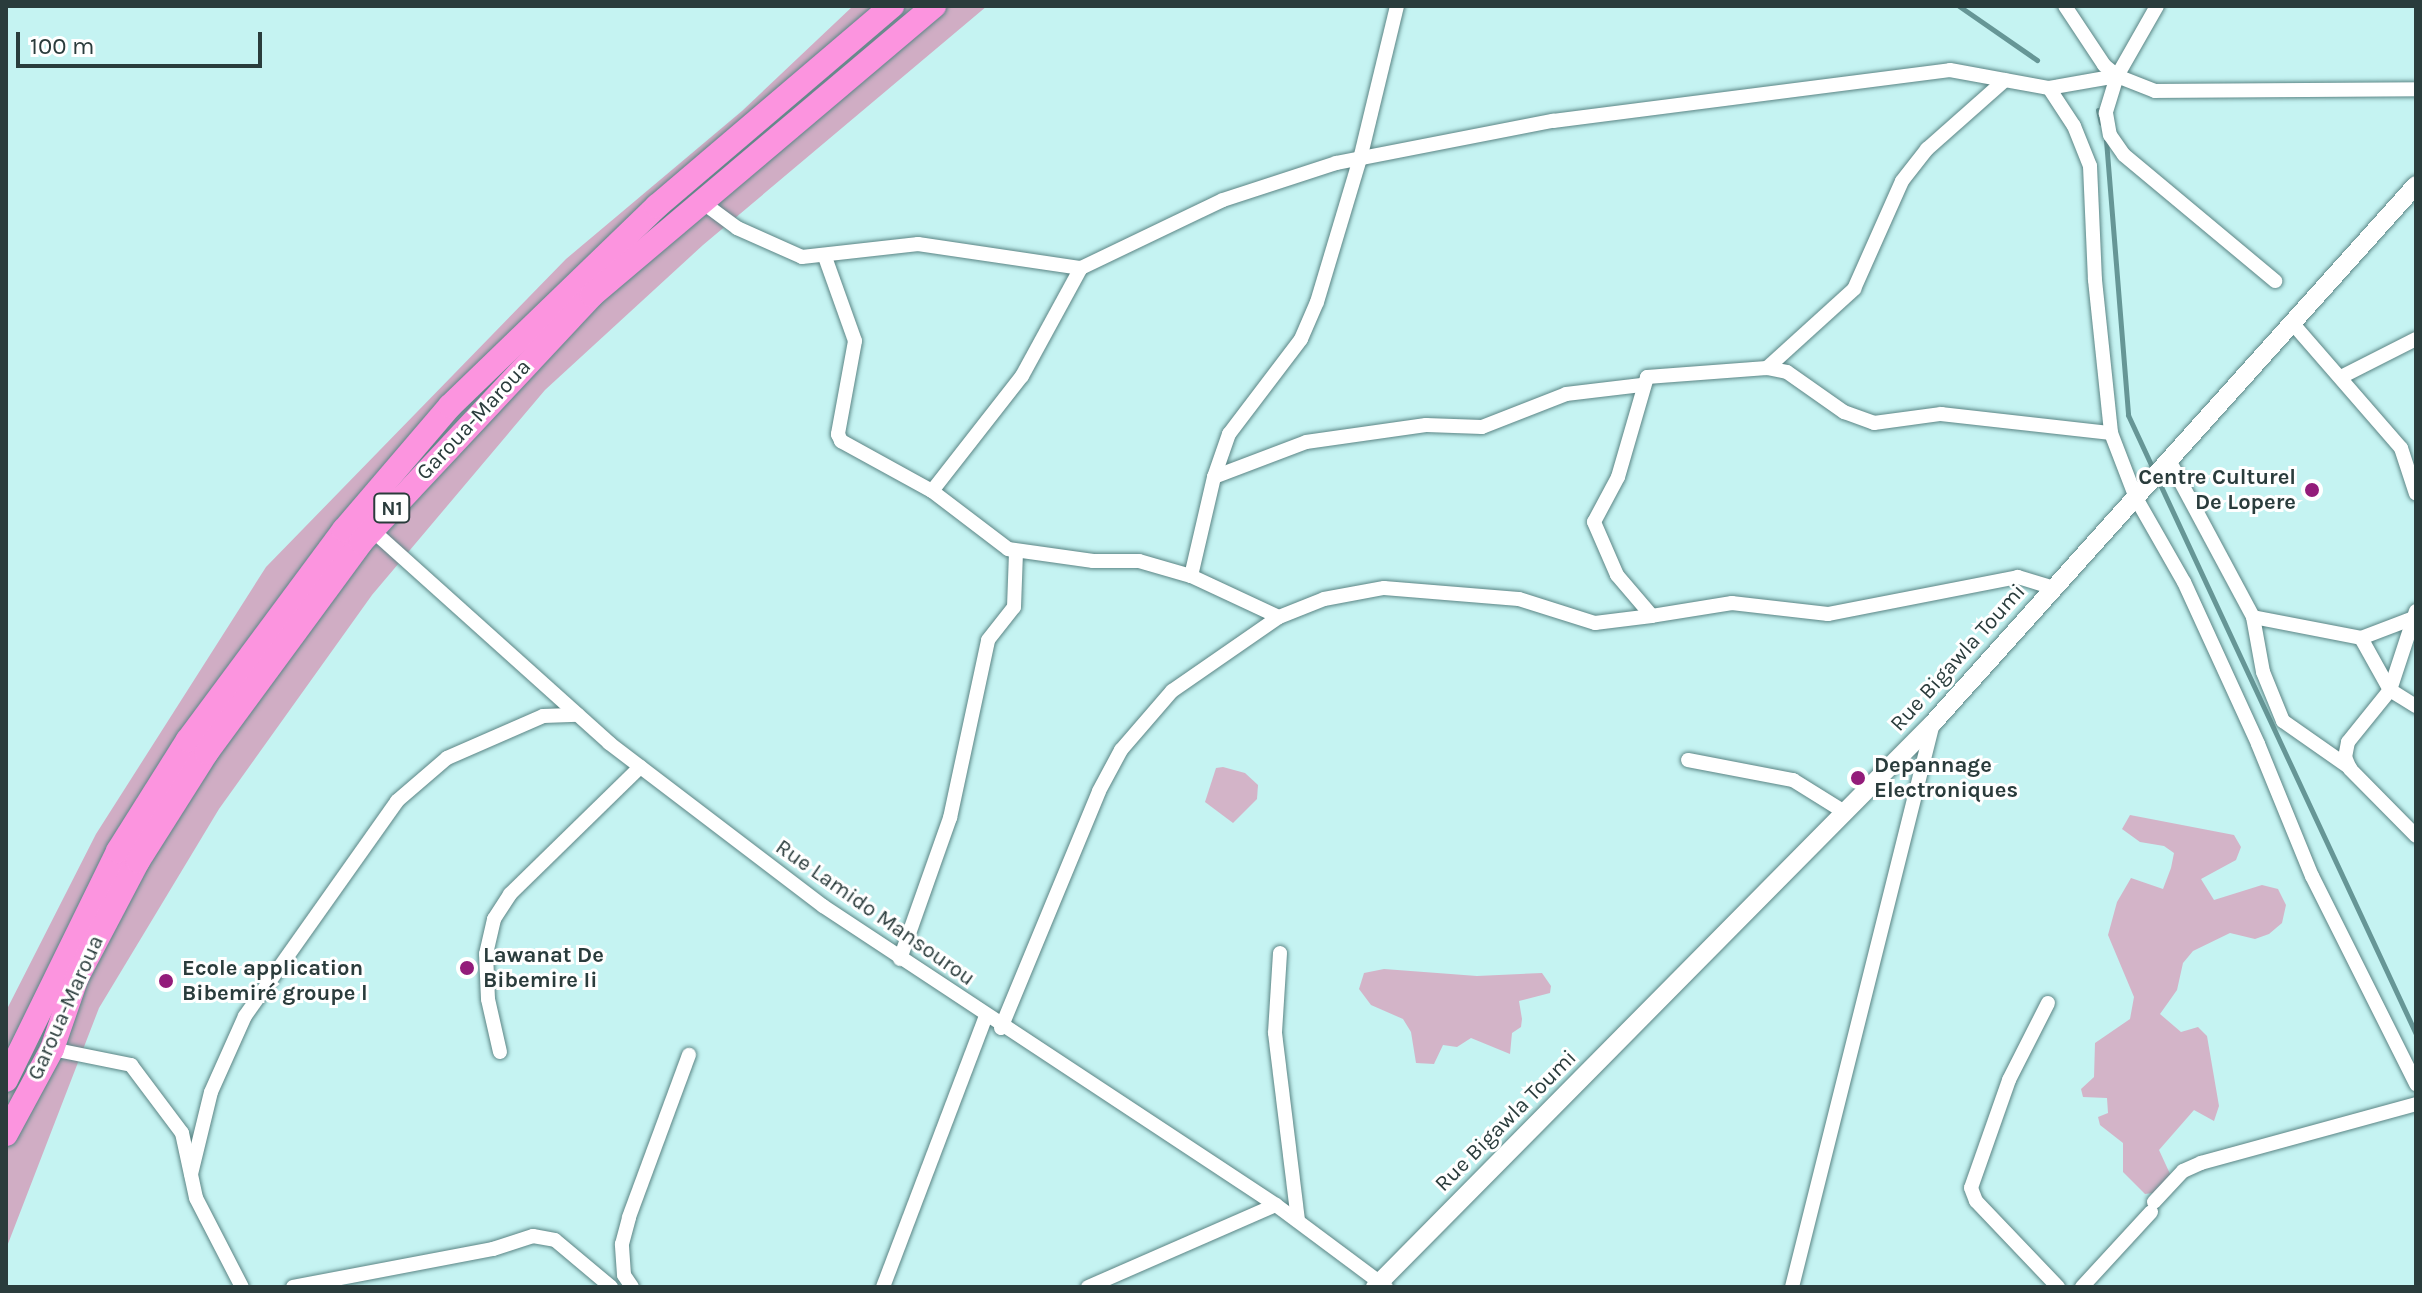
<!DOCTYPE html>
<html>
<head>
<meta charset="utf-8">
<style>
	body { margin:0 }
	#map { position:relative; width:2422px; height:1293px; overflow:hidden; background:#c5f3f2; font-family:Karla,sans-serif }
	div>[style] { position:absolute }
	.green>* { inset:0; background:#d3b4c8 }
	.forest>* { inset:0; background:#d0adc4 }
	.stream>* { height:5px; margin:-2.5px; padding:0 2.5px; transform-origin:2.5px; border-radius:2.5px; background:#669696 }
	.roads { filter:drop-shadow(0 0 2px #5b8585) drop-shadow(0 0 2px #5b8585) }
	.street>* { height:14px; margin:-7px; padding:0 7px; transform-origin:7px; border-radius:7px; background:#fff }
	.secondary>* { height:18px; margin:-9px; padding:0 9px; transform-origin:9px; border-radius:9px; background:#fff }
	.highway>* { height:24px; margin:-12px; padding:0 12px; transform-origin:12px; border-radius:12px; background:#fc94df }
	.dots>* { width:22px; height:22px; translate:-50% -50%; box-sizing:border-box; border:4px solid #fff; border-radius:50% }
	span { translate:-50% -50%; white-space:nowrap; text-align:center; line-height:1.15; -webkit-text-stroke:6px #fff; paint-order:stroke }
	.shield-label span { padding:2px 6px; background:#fff; border:2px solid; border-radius:6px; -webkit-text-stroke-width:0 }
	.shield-label { font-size:20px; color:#2a3c3c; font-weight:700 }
	.street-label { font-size:22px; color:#2a3c3c }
	.poi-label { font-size:22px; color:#2a3c3c; font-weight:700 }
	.right { translate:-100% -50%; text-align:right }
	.left { translate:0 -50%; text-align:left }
	.frame { position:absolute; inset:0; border:8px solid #2a3c3c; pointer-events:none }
	.scale { position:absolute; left:16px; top:32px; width:246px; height:36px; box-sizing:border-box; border:4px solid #2a3c3c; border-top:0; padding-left:10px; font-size:24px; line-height:28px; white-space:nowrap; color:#2a3c3c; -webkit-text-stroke:6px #fff; paint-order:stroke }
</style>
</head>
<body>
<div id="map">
	<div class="green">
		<div style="clip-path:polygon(1223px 767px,1245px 773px,1258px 785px,1257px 799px,1233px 823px,1205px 802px,1216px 768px)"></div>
		<div style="clip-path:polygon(2130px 815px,2234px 835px,2241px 847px,2236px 860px,2201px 879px,2214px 900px,2262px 885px,2278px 889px,2286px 905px,2282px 923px,2269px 934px,2255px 939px,2230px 933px,2193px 951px,2183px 963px,2177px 990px,2160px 1014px,2181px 1032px,2198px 1027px,2207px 1036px,2219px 1106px,2214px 1121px,2194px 1110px,2159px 1150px,2171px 1176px,2161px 1192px,2145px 1194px,2123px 1172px,2123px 1143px,2100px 1125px,2098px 1117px,2108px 1113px,2107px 1098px,2083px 1097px,2081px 1089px,2094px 1077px,2095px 1043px,2130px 1019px,2134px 997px,2108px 935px,2117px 902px,2131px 878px,2163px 889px,2171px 868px,2174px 853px,2164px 846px,2140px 842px,2122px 829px)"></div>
		<div style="clip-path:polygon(1384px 969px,1477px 976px,1542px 973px,1551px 986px,1550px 993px,1519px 1001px,1522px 1019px,1521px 1027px,1512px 1033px,1510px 1054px,1471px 1038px,1457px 1047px,1443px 1045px,1434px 1064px,1416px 1063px,1411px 1032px,1403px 1019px,1371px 1005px,1359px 989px,1364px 973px)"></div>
	</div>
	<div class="forest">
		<div style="clip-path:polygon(853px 6px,987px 6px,703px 245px,545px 390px,372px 595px,219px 809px,99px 1008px,6px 1249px,6px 1011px,96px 834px,266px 567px,566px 259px,742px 111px)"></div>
	</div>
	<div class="stream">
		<div style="left:1959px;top:6px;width:95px;rotate:34.7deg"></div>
		<div style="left:2098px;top:110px;width:13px;rotate:77deg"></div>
		<div style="left:2106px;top:140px;width:276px;rotate:85.4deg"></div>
		<div style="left:2128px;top:415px;width:62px;rotate:65.1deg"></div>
		<div style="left:2158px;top:480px;width:611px;rotate:65.03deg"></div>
	</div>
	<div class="roads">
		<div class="street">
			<div style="left:2065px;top:6px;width:71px;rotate:56.5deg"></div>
			<div style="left:2104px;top:65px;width:17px;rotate:40deg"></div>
			<div style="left:2117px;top:76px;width:41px;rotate:21.5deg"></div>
			<div style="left:2155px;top:91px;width:261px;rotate:-0.4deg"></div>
			<div style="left:2157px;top:6px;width:81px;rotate:119.7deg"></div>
			<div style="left:2117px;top:76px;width:39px;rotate:107deg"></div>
			<div style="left:2106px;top:113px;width:22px;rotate:80deg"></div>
			<div style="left:2110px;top:135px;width:24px;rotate:55deg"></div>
			<div style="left:2124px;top:155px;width:197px;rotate:39.8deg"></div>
			<div style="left:2049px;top:88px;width:45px;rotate:56.7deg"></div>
			<div style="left:2074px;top:126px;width:43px;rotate:68.2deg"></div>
			<div style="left:2090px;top:166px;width:114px;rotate:87.5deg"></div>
			<div style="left:2095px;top:280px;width:154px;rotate:84deg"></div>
			<div style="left:702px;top:202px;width:44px;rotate:36.6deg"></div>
			<div style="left:737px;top:228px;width:71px;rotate:24deg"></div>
			<div style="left:802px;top:257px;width:117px;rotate:-6.4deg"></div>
			<div style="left:918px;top:244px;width:165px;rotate:8.4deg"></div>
			<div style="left:1081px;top:268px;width:157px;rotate:-25.6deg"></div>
			<div style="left:1223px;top:200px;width:119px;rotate:-18.1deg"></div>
			<div style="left:1336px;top:163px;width:221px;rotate:-11deg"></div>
			<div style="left:1553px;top:121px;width:400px;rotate:-7.3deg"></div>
			<div style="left:1950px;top:70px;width:101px;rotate:10.3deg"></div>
			<div style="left:2049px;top:88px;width:69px;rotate:-10deg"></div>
			<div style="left:825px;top:257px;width:89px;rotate:70.3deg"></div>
			<div style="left:855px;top:341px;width:95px;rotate:100.4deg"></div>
			<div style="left:838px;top:434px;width:8px;rotate:67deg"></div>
			<div style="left:841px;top:441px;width:104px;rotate:28.8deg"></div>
			<div style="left:932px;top:491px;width:96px;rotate:37.3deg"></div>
			<div style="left:1008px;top:549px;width:86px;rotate:8deg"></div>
			<div style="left:1093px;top:561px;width:46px"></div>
			<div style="left:1139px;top:561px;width:54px;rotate:16.1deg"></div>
			<div style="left:1191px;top:576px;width:97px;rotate:25deg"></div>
			<div style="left:2294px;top:325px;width:163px;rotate:49deg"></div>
			<div style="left:2401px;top:448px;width:48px;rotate:71.9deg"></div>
			<div style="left:1767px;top:368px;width:118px;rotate:-42.2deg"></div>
			<div style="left:1854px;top:289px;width:118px;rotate:-66deg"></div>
			<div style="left:1902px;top:181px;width:41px;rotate:-52deg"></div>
			<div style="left:1927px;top:149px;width:104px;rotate:-41.5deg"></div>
			<div style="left:2341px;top:377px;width:84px;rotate:-26.9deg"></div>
			<div style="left:2170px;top:462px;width:176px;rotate:61.8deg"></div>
			<div style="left:2253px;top:617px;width:110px;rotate:11deg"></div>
			<div style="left:2361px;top:638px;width:59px;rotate:-20.9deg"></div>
			<div style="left:1214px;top:477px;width:98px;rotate:-20.8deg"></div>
			<div style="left:1306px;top:442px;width:121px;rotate:-8.1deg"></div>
			<div style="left:1426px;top:425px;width:56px;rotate:2deg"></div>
			<div style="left:1482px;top:427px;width:90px;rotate:-21.4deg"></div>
			<div style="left:1566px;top:394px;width:76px;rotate:-6.8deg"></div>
			<div style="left:932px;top:491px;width:146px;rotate:-52deg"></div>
			<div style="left:1022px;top:376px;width:123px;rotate:-61.4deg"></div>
			<div style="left:372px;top:530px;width:319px;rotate:41.9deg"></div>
			<div style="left:609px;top:743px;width:269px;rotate:37.3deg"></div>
			<div style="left:823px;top:906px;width:543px;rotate:33.43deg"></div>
			<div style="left:1276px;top:1205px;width:137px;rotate:36.7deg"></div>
			<div style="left:1191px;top:576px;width:102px;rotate:-76.9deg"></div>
			<div style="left:1214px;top:477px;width:46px;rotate:-70.8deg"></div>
			<div style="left:1229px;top:434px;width:119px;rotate:-52.8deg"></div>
			<div style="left:1301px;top:339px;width:40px;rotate:-66.6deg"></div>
			<div style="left:1317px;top:302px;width:149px;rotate:-73.3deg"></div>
			<div style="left:1360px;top:159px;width:157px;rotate:-76.4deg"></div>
			<div style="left:2054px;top:588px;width:38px;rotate:-163deg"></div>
			<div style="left:2018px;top:577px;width:194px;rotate:169deg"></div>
			<div style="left:1828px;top:614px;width:97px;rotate:-173.5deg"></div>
			<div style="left:1732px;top:603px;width:81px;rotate:170.8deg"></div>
			<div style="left:1652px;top:616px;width:54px;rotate:-130.5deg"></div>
			<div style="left:1617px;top:575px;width:58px;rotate:-113.5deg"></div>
			<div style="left:1594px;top:522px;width:51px;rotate:-61.9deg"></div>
			<div style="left:1618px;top:477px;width:104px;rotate:-73.8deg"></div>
			<div style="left:1647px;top:377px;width:120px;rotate:-4.3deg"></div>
			<div style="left:1767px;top:368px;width:20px;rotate:11deg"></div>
			<div style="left:1787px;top:372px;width:70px;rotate:35.1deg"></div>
			<div style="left:1844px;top:412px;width:32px;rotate:20deg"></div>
			<div style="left:1874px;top:423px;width:68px;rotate:-7.7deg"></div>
			<div style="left:1941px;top:414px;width:171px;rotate:6.4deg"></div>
			<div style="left:2111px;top:433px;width:70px;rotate:69deg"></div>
			<div style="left:2136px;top:498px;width:97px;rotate:60.3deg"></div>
			<div style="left:2184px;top:582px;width:178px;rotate:65.4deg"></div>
			<div style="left:2258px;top:744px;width:143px;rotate:67.8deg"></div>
			<div style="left:2312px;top:876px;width:233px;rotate:63.4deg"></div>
			<div style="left:2416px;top:611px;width:83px;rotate:108.2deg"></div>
			<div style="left:2390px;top:690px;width:67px;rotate:128.9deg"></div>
			<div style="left:2348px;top:742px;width:15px;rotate:101deg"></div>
			<div style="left:2345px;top:757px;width:13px;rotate:67deg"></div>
			<div style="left:2350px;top:769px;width:94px;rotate:45.4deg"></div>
			<div style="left:2253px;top:617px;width:56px;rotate:79.7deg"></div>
			<div style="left:2263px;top:672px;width:53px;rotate:67.8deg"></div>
			<div style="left:2283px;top:721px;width:82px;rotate:35deg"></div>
			<div style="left:2361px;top:638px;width:60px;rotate:60.9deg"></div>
			<div style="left:2390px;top:690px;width:31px;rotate:32deg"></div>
			<div style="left:1688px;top:760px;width:107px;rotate:10.8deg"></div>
			<div style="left:1793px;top:780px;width:62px;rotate:31.9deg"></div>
			<div style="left:1280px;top:953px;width:80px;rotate:93.6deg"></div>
			<div style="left:1275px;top:1033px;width:189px;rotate:83deg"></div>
			<div style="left:900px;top:959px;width:150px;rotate:-70.5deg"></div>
			<div style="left:950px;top:818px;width:182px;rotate:-77.9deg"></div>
			<div style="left:988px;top:640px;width:42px;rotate:-51.8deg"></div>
			<div style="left:1014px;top:607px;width:55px;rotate:-87.9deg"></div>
			<div style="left:2048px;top:1003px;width:86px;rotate:116.9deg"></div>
			<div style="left:2009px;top:1080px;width:114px;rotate:109.4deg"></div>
			<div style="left:1971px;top:1188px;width:14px;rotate:69deg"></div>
			<div style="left:1976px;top:1201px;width:119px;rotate:46.4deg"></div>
			<div style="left:1001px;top:1028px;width:256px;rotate:-67.5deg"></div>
			<div style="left:1099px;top:791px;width:47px;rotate:-61.8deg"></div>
			<div style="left:1121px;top:750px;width:78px;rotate:-49.2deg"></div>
			<div style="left:1172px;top:691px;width:130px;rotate:-34.7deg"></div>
			<div style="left:1279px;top:617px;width:48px;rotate:-21.8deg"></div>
			<div style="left:1324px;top:599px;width:61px;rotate:-10.4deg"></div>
			<div style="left:1384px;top:588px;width:135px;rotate:4.7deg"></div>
			<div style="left:1519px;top:599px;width:80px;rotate:17.5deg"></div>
			<div style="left:1595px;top:623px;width:57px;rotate:-7deg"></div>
			<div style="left:52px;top:1049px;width:81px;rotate:11.4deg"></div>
			<div style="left:131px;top:1065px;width:85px;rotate:53.1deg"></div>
			<div style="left:182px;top:1133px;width:66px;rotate:77.8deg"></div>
			<div style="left:196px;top:1198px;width:100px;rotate:62.7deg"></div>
			<div style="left:500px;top:1052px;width:54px;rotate:-102.8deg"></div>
			<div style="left:488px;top:999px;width:45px;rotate:-92.5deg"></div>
			<div style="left:486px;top:954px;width:36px;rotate:-77deg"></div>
			<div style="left:494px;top:919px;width:30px;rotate:-57deg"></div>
			<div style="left:510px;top:894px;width:182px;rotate:-44.3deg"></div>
			<div style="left:191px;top:1174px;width:84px;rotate:-76.3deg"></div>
			<div style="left:211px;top:1092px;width:83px;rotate:-65.9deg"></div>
			<div style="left:245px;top:1016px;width:263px;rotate:-54.7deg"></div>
			<div style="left:397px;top:801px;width:66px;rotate:-40.7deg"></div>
			<div style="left:447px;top:758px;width:105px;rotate:-23.6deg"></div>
			<div style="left:543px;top:716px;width:35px;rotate:-2deg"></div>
			<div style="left:2154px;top:1202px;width:42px;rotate:-46.9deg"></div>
			<div style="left:2183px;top:1171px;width:20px;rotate:-24deg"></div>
			<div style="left:2201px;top:1163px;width:223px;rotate:-15.3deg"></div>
			<div style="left:293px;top:1287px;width:204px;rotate:-10.8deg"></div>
			<div style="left:493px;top:1249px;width:42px;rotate:-18deg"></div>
			<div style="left:533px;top:1236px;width:22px;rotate:10deg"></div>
			<div style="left:555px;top:1240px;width:73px;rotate:40deg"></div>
			<div style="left:632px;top:1287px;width:14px;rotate:-124deg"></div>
			<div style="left:624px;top:1275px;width:31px;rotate:-94deg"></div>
			<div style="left:622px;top:1244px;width:28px;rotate:-75deg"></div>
			<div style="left:629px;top:1217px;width:173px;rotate:-69.7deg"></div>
			<div style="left:883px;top:1287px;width:288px;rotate:-69.2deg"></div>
			<div style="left:1088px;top:1287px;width:205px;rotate:-23.6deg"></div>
			<div style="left:1792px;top:1287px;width:581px;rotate:-75.96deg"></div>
			<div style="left:2082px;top:1287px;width:102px;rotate:-47.4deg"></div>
		</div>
		<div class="secondary">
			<div style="left:1375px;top:1287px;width:793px;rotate:-45.31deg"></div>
			<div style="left:1933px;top:723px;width:723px;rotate:-48.08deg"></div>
		</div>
		<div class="highway">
			<div style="left:6px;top:1080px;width:255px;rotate:-63.9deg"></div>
			<div style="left:118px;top:851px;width:131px;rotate:-57.8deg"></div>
			<div style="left:188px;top:740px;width:262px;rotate:-53.4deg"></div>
			<div style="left:344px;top:530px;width:163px;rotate:-49.5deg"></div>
			<div style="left:450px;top:406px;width:288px;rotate:-44deg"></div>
			<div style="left:657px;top:206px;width:309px;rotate:-40.4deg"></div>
			<div style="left:6px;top:1134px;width:97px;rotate:-61.6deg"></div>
			<div style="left:52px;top:1049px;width:76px;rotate:-70.9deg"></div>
			<div style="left:77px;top:977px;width:131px;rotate:-62.3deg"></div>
			<div style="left:138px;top:861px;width:129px;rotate:-57.7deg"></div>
			<div style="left:207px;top:752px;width:260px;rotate:-53.7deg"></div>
			<div style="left:361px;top:542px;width:338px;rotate:-46.9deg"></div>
			<div style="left:592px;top:295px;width:448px;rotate:-40.2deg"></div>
		</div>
	</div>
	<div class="dots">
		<div style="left:2312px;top:490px;background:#931c7a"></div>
		<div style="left:1858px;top:778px;background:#931c7a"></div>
		<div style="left:467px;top:968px;background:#931c7a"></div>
		<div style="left:166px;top:981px;background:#931c7a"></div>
	</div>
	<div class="shield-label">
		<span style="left:392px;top:508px">N1</span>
	</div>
	<div class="street-label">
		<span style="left:474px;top:420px;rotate:-47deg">Garoua-Maroua</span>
		<span style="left:1958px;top:658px;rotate:-48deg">Rue Bigawla Toumi</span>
		<span style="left:875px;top:913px;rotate:35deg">Rue Lamido Mansourou</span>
		<span style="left:66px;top:1008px;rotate:-66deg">Garoua-Maroua</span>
		<span style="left:1506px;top:1121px;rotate:-45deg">Rue Bigawla Toumi</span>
	</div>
	<div class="poi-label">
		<span class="right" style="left:2296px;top:490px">Centre Culturel<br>De Lopere</span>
		<span class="left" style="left:1874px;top:778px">Depannage<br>Electroniques</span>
		<span class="left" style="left:483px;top:968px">Lawanat De<br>Bibemire Ii</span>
		<span class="left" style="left:182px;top:981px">Ecole application<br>Bibemiré groupe l</span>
	</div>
	<div class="frame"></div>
	<div class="scale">100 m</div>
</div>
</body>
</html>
